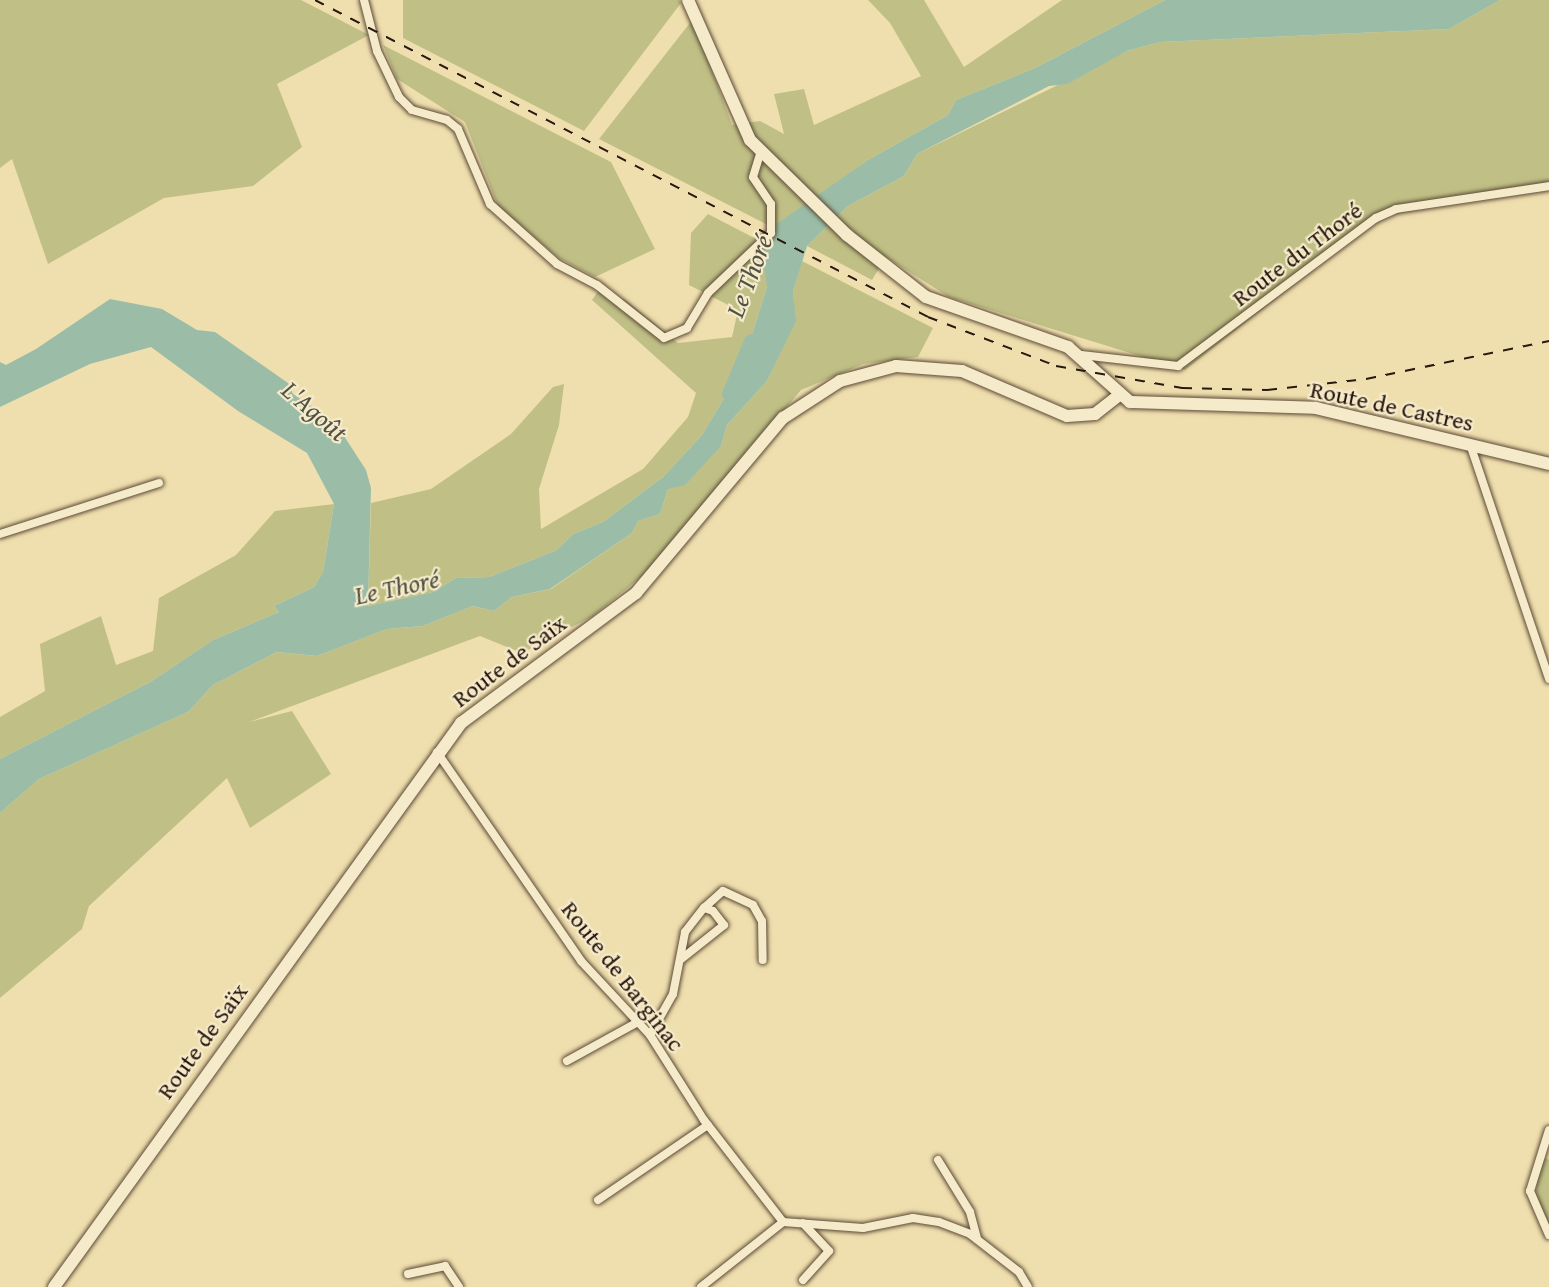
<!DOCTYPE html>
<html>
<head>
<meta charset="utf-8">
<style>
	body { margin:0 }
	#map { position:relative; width:1549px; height:1287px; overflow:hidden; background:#f0dfae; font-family:"Gentium Book Plus",serif }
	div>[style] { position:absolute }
	.green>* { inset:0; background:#c0c086 }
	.water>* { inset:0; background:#9bbda7 }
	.river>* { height:15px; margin:-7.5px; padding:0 7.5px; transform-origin:7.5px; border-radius:7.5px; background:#9bbda7 }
	.roads { filter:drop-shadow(0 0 2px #5b4a37) drop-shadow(0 0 2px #5b4a37) }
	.street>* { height:8px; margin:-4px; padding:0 4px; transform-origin:4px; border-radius:4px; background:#f5eaca }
	.secondary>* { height:12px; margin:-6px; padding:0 6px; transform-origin:6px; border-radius:6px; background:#f5eaca }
	.rail>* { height:2px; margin-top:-1px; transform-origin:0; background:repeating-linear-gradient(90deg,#29180f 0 10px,transparent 0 20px) }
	span { translate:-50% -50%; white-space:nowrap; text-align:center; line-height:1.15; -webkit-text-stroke:4.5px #f5eaca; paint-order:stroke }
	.street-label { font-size:24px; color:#29180f }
	.water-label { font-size:26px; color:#515244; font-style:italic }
</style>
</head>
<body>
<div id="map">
	<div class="green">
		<div style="clip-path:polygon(0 0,301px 0,369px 35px,277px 84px,302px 147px,253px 186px,164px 198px,48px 264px,12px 159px,0 168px)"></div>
		<div style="clip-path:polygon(403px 0,679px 0,681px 3px,584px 131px,403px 38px)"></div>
		<div style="clip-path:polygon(868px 0,924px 0,964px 67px,1062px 0,1165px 0,1035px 68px,956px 100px,948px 115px,868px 160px,774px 228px,599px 139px,693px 19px,732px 125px,760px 121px,784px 134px,774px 94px,804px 89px,814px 125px,921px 76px,890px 23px)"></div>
		<div style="clip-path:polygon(1500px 0,1549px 0,1549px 186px,1381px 217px,1185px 370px,949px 297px,886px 257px,872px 280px,807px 246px,848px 206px,904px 176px,917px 154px,1127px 51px,1160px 42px,1449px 29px)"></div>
		<div style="clip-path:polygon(383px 45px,611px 162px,655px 249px,595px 277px,559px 258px,498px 206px,465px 122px,397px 79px)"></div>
		<div style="clip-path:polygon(708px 214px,766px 244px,767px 287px,741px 370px,702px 435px,663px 477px,603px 522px,573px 534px,557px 550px,489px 577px,456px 578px,433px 592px,368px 606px,371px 503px,431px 489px,511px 434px,553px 387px,564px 384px,559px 425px,539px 489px,541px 529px,643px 469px,688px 417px,696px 393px,592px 300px,599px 290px,626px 300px,678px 343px,732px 337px,738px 310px,689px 285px,691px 233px)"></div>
		<div style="clip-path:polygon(802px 261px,933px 328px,918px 357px,863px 364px,801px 390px,648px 571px,593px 616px,522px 653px,480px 636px,249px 722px,292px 711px,331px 774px,250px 828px,227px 778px,89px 906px,82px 929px,0 998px,0 813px,39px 779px,188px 712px,213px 685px,277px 652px,317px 656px,387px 629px,423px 626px,473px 606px,494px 611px,512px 597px,551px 589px,632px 533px,638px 521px,660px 514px,668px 489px,721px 446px,727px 425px,767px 381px,795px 321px,793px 292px)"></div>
		<div style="clip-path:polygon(334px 504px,323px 572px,314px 587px,274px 606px,279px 612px,213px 640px,152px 681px,0 759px,0 717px,45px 691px,40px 644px,101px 616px,116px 665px,153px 651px,159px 598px,236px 555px,275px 511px)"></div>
		<div style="clip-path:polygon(1546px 1158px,1549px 1160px,1549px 1225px,1536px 1196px,1537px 1171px)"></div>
	</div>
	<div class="water">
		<div style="clip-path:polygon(1165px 0,1500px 0,1449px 29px,1160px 42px,1127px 51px,1067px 84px,1049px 86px,917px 154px,904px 176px,848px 206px,807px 246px,793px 292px,796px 321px,767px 381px,727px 425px,721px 446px,685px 485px,668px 489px,660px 514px,638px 521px,632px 533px,550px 589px,512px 597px,494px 611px,473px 606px,423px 626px,387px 629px,317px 656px,277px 652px,213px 685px,188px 712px,39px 779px,0 813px,0 759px,152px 681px,213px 640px,279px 612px,274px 606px,314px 587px,323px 572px,334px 504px,307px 453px,238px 411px,151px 347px,90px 364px,0 407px,0 362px,6px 365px,36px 349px,110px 299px,162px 309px,197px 330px,215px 332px,288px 383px,293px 394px,326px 416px,344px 436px,366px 470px,371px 488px,368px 606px,433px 592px,456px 578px,489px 577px,557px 550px,573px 534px,603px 522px,663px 477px,702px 435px,741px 370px,767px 287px,762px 251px,778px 223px,868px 160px,948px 115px,956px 100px,1035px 68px)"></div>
	</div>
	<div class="river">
		<div style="left:729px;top:394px;width:57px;rotate:-67.5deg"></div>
	</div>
	<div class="roads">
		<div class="street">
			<div style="left:364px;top:0;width:53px;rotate:75.7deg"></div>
			<div style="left:377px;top:51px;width:51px;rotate:64.4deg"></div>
			<div style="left:399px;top:97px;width:18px;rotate:45deg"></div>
			<div style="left:412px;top:110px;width:36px;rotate:16deg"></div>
			<div style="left:447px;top:120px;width:14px;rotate:39deg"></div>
			<div style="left:458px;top:129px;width:82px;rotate:66.9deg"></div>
			<div style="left:490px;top:204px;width:90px;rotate:41.8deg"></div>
			<div style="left:557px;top:264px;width:45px;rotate:27.7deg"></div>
			<div style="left:597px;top:285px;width:85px;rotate:38.3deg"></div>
			<div style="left:664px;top:338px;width:25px;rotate:-23deg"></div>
			<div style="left:687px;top:328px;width:41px;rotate:-59deg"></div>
			<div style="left:708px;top:293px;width:87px;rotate:-43.6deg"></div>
			<div style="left:771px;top:233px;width:29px;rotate:-90deg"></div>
			<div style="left:771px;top:204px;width:32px;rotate:-124deg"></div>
			<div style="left:753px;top:177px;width:27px;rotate:-73deg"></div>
			<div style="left:1081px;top:355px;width:98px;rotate:6.5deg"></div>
			<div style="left:1178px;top:366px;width:247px;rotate:-36.8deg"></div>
			<div style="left:1376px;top:218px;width:22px;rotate:-24deg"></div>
			<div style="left:1396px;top:209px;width:155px;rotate:-8.5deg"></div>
			<div style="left:1470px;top:444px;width:248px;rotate:71.4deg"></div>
			<div style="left:0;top:534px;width:167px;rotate:-17.8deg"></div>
			<div style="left:437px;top:752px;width:254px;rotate:55.4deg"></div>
			<div style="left:581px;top:961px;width:101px;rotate:47deg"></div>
			<div style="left:650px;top:1035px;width:101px;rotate:57.6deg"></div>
			<div style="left:704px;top:1120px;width:129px;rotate:52.2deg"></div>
			<div style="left:704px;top:908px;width:25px;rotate:-42deg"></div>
			<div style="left:723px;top:891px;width:33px;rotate:25deg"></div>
			<div style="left:753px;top:905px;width:18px;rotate:61deg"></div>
			<div style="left:762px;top:921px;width:39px;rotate:89deg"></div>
			<div style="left:650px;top:1035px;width:47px;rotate:-60.7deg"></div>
			<div style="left:673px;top:994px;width:63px;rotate:-79deg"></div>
			<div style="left:685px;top:932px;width:31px;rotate:-52deg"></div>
			<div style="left:704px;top:908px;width:9px;rotate:18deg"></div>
			<div style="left:713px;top:911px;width:18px;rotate:52deg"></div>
			<div style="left:724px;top:925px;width:56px;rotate:141.5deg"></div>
			<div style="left:567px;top:1061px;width:81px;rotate:-28.8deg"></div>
			<div style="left:1549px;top:1130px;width:64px;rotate:107.3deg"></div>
			<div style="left:1530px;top:1191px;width:48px;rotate:66.6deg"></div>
			<div style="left:938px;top:1160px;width:61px;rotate:58.4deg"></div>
			<div style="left:970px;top:1212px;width:28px;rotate:75deg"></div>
			<div style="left:598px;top:1200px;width:133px;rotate:-34.3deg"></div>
			<div style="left:783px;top:1222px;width:80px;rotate:4.3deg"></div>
			<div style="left:863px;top:1228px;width:51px;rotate:-11.3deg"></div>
			<div style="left:913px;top:1218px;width:26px;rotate:9deg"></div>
			<div style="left:939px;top:1222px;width:33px;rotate:21deg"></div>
			<div style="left:970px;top:1234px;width:62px;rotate:37.8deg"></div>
			<div style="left:1019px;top:1272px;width:17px;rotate:59deg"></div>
			<div style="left:408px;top:1274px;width:38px;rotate:-12deg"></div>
			<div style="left:445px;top:1266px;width:25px;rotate:56deg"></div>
			<div style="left:803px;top:1280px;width:39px;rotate:-48deg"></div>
			<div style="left:829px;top:1251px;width:38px;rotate:-133deg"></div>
			<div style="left:701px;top:1287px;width:105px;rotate:-38.4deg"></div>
		</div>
		<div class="secondary">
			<div style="left:688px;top:0;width:153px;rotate:66.1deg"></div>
			<div style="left:750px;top:140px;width:136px;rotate:44.4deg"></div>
			<div style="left:847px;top:235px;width:100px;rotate:38.1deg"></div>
			<div style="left:926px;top:297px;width:151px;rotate:19.4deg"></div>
			<div style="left:1068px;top:347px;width:83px;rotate:41.6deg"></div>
			<div style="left:1130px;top:402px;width:186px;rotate:1.8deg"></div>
			<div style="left:1316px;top:408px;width:240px;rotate:13.5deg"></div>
			<div style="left:54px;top:1287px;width:696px;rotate:-54.18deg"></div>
			<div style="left:461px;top:723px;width:218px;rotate:-36.6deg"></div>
			<div style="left:636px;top:593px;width:229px;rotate:-50deg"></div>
			<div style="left:783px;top:418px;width:68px;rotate:-33deg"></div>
			<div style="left:840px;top:381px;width:58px;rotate:-15deg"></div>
			<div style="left:896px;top:366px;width:66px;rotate:4.3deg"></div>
			<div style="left:962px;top:371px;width:114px;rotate:23.2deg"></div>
			<div style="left:1067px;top:416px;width:28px;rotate:-4deg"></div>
			<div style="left:1095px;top:414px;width:29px;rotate:-38deg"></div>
		</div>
	</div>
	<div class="rail">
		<div style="left:315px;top:0;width:690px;rotate:27.34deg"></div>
		<div style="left:928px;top:317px;width:137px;rotate:20.9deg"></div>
		<div style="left:1056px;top:366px;width:128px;rotate:9.9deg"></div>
		<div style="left:1182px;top:388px;width:85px;rotate:1.3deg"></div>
		<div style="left:1267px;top:390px;width:100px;rotate:-6.3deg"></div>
		<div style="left:1366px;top:379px;width:187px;rotate:-11.7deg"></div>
	</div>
	<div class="street-label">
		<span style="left:1297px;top:254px;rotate:-37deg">Route du Thoré</span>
		<span style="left:1392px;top:406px;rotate:12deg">Route de Castres</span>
		<span style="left:509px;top:661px;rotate:-37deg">Route de Saïx</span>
		<span style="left:623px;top:976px;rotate:52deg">Route de Barginac</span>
		<span style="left:202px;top:1041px;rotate:-54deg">Route de Saïx</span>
	</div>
	<div class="water-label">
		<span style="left:749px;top:276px;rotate:-69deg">Le Thoré</span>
		<span style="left:315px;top:411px;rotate:41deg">L'Agoût</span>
		<span style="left:397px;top:587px;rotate:-12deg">Le Thoré</span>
	</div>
</div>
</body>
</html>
